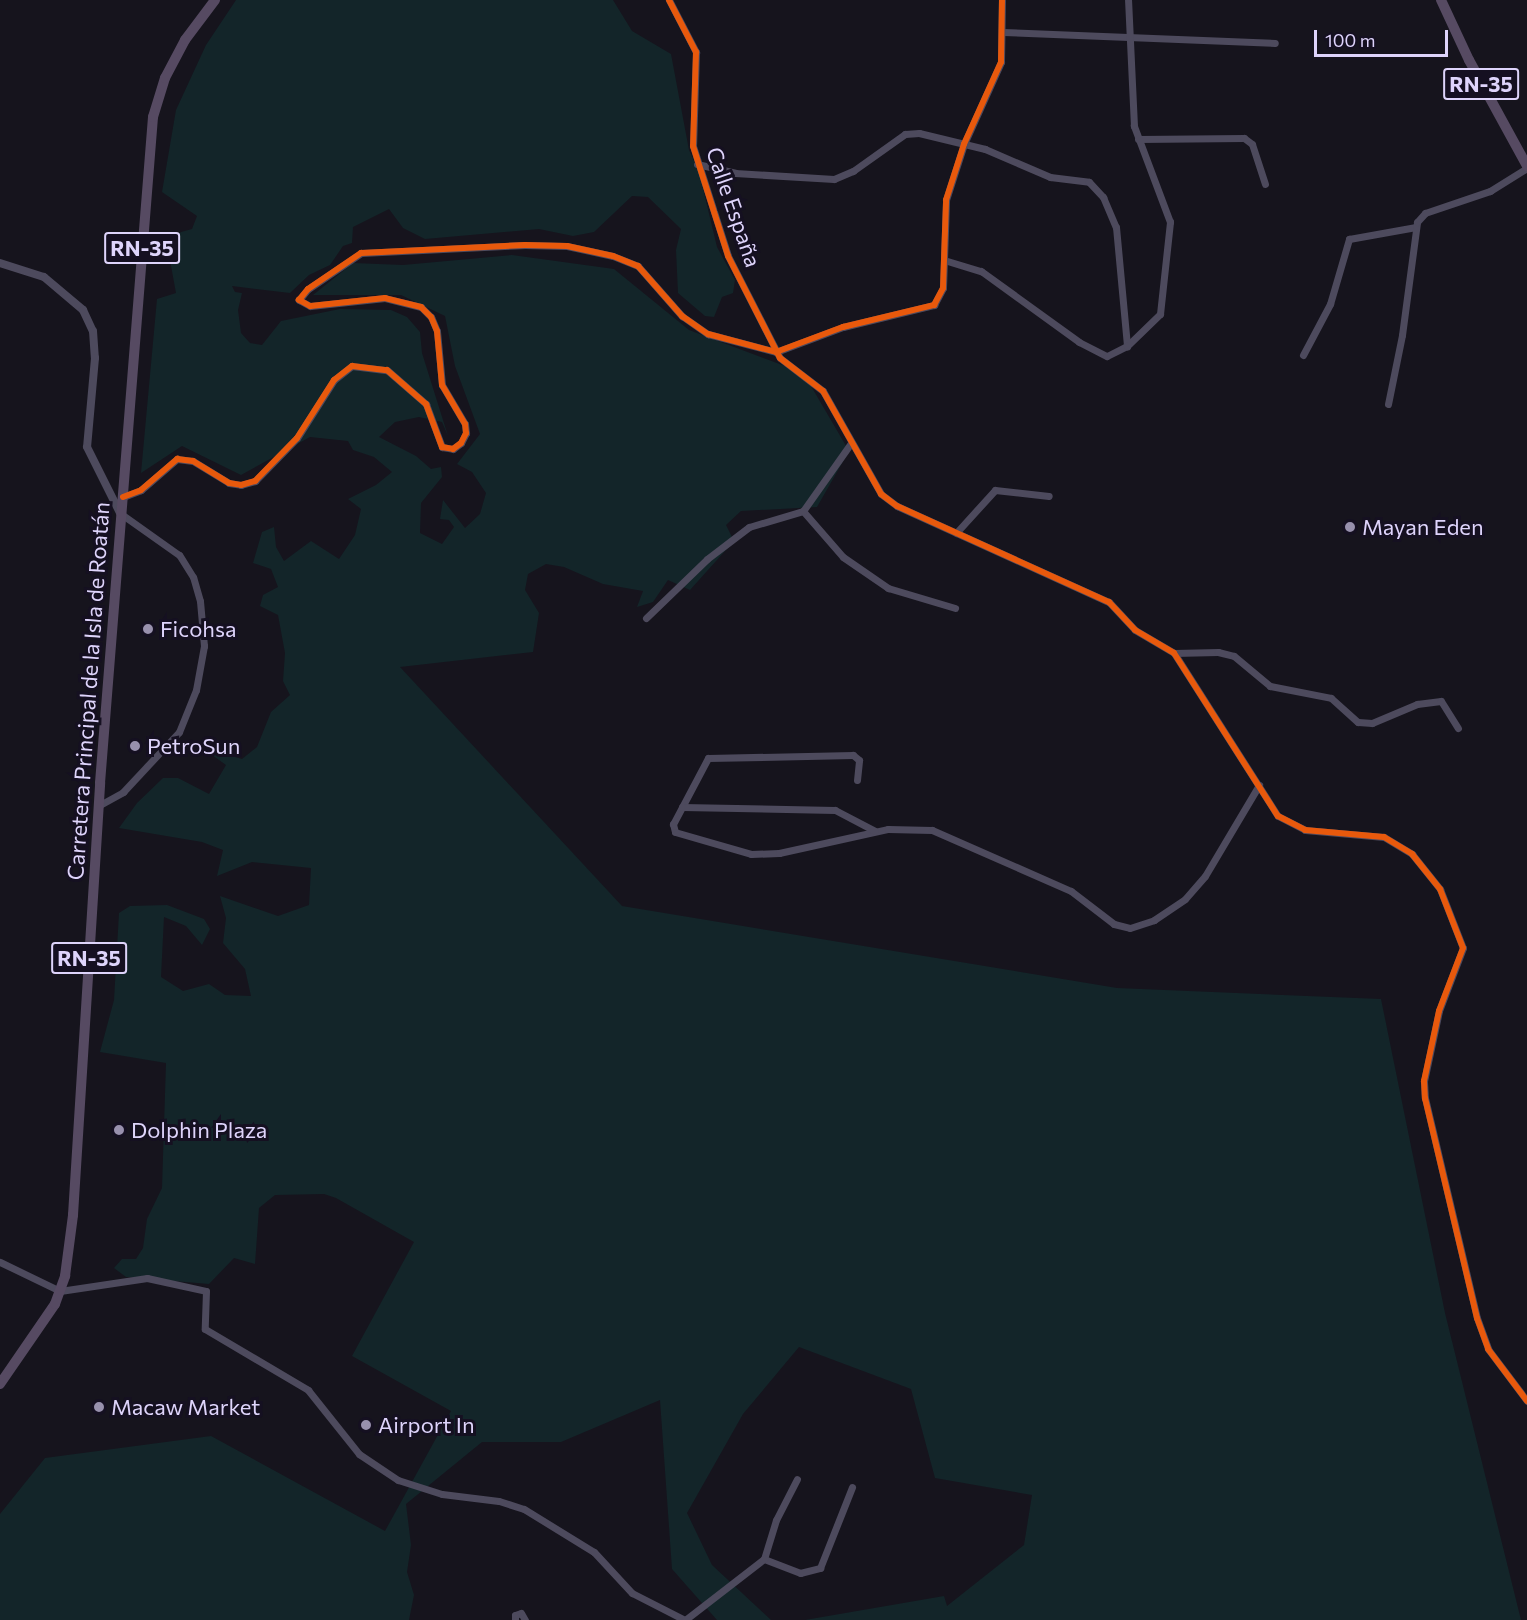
<!DOCTYPE html>
<html>
<head>
<meta charset="utf-8">
<style>
	body { margin:0 }
	#map { position:relative; width:1527px; height:1620px; overflow:hidden; background:#16141d; font-family:Commissioner,sans-serif }
	div>[style] { position:absolute }
	.green>* { inset:0; background:#132529 }
	.minor>* { height:7px; margin:-3.5px; padding:0 3.5px; transform-origin:3.5px; border-radius:3.5px; background:#4d4a5d }
	.tertiary>* { height:8px; margin:-4px; padding:0 4px; transform-origin:4px; border-radius:4px; background:#4d4a5d }
	.primary>* { height:10px; margin:-5px; padding:0 5px; transform-origin:5px; border-radius:5px; background:#564a62 }
	.cycleway>* { height:6px; margin:-3px; padding:0 3px; transform-origin:3px; border-radius:3px; background:#e8590c }
	.dots>* { width:16px; height:16px; translate:-50% -50%; box-sizing:border-box; border:3px solid #151021; border-radius:50% }
	span { translate:-50% -50%; white-space:nowrap; text-align:center; line-height:1.15; -webkit-text-stroke:6px #151021; paint-order:stroke }
	.shield-label span { padding:2px 4px; background:#151021; border:2px solid; border-radius:4px; -webkit-text-stroke-width:0 }
	.shield-label { font-size:21px; color:#ded4fb; font-weight:700 }
	.street-label { font-size:22px; color:#ded4fb }
	.poi-label { font-size:22px; color:#ded4fb }
	.left { translate:0 -50%; text-align:left }
	.scale { position:absolute; left:1314px; top:30px; width:134px; height:27px; box-sizing:border-box; border:3px solid #ded4fb; border-top:0; padding-left:8px; font-size:18px; line-height:21px; white-space:nowrap; color:#ded4fb; -webkit-text-stroke:4px #151021; paint-order:stroke }
</style>
</head>
<body>
<div id="map">
	<div class="green">
		<div style="clip-path:polygon(236px 0,613px 0,632px 31px,671px 54px,689px 150px,699px 172px,717px 247px,735px 280px,733px 293px,722px 297px,714px 317px,705px 316px,678px 293px,676px 250px,681px 229px,648px 197px,632px 196px,594px 232px,573px 236px,539px 229px,425px 239px,403px 228px,389px 209px,353px 227px,352px 243px,343px 246px,330px 265px,309px 275px,290px 293px,232px 286px,235px 292px,242px 293px,238px 310px,241px 333px,250px 343px,262px 345px,281px 321px,340px 309px,391px 310px,407px 317px,420px 332px,422px 353px,448px 436px,442px 422px,419px 417px,395px 422px,379px 437px,416px 456px,431px 469px,441px 467px,442px 477px,421px 503px,420px 533px,442px 544px,454px 527px,449px 520px,440px 519px,443px 500px,465px 528px,480px 514px,486px 493px,472px 472px,457px 464px,480px 434px,455px 366px,445px 316px,401px 295px,313px 295px,353px 263px,403px 265px,512px 255px,614px 269px,689px 330px,785px 366px,811px 386px,849px 451px,817px 507px,741px 511px,726px 525px,734px 541px,690px 590px,668px 580px,653px 602px,637px 607px,643px 591px,603px 584px,564px 567px,546px 564px,528px 574px,525px 590px,539px 613px,533px 652px,400px 667px,622px 906px,1117px 988px,1381px 999px,1445px 1313px,1521px 1620px,805px 1620px,944px 1596px,947px 1606px,1024px 1545px,1032px 1495px,935px 1478px,911px 1389px,799px 1347px,743px 1414px,687px 1513px,712px 1565px,771px 1620px,717px 1620px,672px 1569px,660px 1400px,561px 1442px,482px 1442px,406px 1504px,411px 1545px,407px 1572px,414px 1595px,409px 1620px,0 1620px,0 1514px,45px 1458px,211px 1436px,385px 1531px,451px 1411px,352px 1356px,414px 1242px,336px 1198px,324px 1194px,275px 1195px,259px 1208px,255px 1264px,234px 1258px,209px 1284px,126px 1277px,114px 1268px,122px 1259px,136px 1259px,143px 1248px,147px 1219px,162px 1188px,166px 1063px,100px 1052px,114px 1000px,119px 913px,130px 906px,167px 905px,204px 919px,210px 929px,202px 945px,186px 926px,164px 917px,161px 977px,183px 991px,209px 984px,225px 995px,251px 996px,245px 969px,223px 943px,226px 918px,220px 896px,278px 916px,309px 905px,311px 868px,252px 862px,217px 876px,223px 850px,202px 842px,119px 828px,137px 803px,163px 778px,178px 778px,209px 794px,226px 765px,205px 750px,208px 741px,220px 740px,225px 754px,242px 759px,257px 747px,271px 712px,290px 695px,283px 681px,285px 653px,278px 615px,260px 606px,263px 595px,278px 587px,271px 569px,253px 563px,262px 532px,274px 527px,276px 547px,284px 561px,311px 541px,339px 559px,355px 535px,361px 509px,348px 499px,376px 485px,392px 472px,374px 457px,353px 450px,348px 441px,310px 437px,241px 475px,182px 446px,141px 473px,157px 299px,176px 293px,167px 244px,181px 232px,192px 229px,197px 216px,162px 192px,176px 110px,206px 45px)"></div>
	</div>
	<div class="minor">
		<div style="left:669px;top:0;width:59px;rotate:62.6deg"></div>
		<div style="left:696px;top:52px;width:94px;rotate:91.8deg"></div>
		<div style="left:693px;top:146px;width:115px;rotate:72.3deg"></div>
		<div style="left:728px;top:256px;width:114px;rotate:63deg"></div>
		<div style="left:780px;top:358px;width:54px;rotate:37.5deg"></div>
		<div style="left:823px;top:391px;width:118px;rotate:60.6deg"></div>
		<div style="left:881px;top:494px;width:20px;rotate:37deg"></div>
		<div style="left:897px;top:506px;width:233px;rotate:24.4deg"></div>
		<div style="left:1109px;top:602px;width:38px;rotate:47deg"></div>
		<div style="left:1135px;top:630px;width:45px;rotate:30.5deg"></div>
		<div style="left:1174px;top:653px;width:193px;rotate:57.5deg"></div>
		<div style="left:1278px;top:816px;width:30px;rotate:27deg"></div>
		<div style="left:1305px;top:830px;width:79px;rotate:5.1deg"></div>
		<div style="left:1384px;top:837px;width:33px;rotate:31deg"></div>
		<div style="left:1412px;top:854px;width:45px;rotate:51.3deg"></div>
		<div style="left:1440px;top:889px;width:63px;rotate:68.7deg"></div>
		<div style="left:1463px;top:948px;width:67px;rotate:110.9deg"></div>
		<div style="left:1439px;top:1011px;width:72px;rotate:102.1deg"></div>
		<div style="left:1424px;top:1081px;width:17px;rotate:87deg"></div>
		<div style="left:1425px;top:1098px;width:226px;rotate:76.7deg"></div>
		<div style="left:1477px;top:1318px;width:33px;rotate:70deg"></div>
		<div style="left:1488px;top:1349px;width:65px;rotate:53.1deg"></div>
		<div style="left:1003px;top:32px;width:272px;rotate:2.3deg"></div>
		<div style="left:1138px;top:139px;width:106px;rotate:-0.5deg"></div>
		<div style="left:1244px;top:138px;width:10px;rotate:37deg"></div>
		<div style="left:1252px;top:144px;width:42px;rotate:72deg"></div>
		<div style="left:697px;top:164px;width:39px;rotate:13deg"></div>
		<div style="left:735px;top:173px;width:99px;rotate:3.5deg"></div>
		<div style="left:834px;top:179px;width:21px;rotate:-23deg"></div>
		<div style="left:853px;top:171px;width:64px;rotate:-35.4deg"></div>
		<div style="left:905px;top:134px;width:14px;rotate:-4deg"></div>
		<div style="left:919px;top:133px;width:68px;rotate:13.6deg"></div>
		<div style="left:985px;top:149px;width:71px;rotate:23.3deg"></div>
		<div style="left:1050px;top:177px;width:39px;rotate:7deg"></div>
		<div style="left:1089px;top:182px;width:21px;rotate:47deg"></div>
		<div style="left:1103px;top:197px;width:33px;rotate:67deg"></div>
		<div style="left:1116px;top:227px;width:120px;rotate:84.7deg"></div>
		<div style="left:944px;top:260px;width:39px;rotate:17deg"></div>
		<div style="left:981px;top:271px;width:121px;rotate:35.9deg"></div>
		<div style="left:1079px;top:342px;width:31px;rotate:27deg"></div>
		<div style="left:1107px;top:356px;width:22px;rotate:-27deg"></div>
		<div style="left:1127px;top:346px;width:46px;rotate:-44.1deg"></div>
		<div style="left:1160px;top:314px;width:93px;rotate:-83.8deg"></div>
		<div style="left:1170px;top:222px;width:103px;rotate:-110.6deg"></div>
		<div style="left:1134px;top:126px;width:126px;rotate:-92.7deg"></div>
		<div style="left:1303px;top:355px;width:58px;rotate:-62.1deg"></div>
		<div style="left:1330px;top:304px;width:68px;rotate:-73.7deg"></div>
		<div style="left:1349px;top:239px;width:68px;rotate:-10.2deg"></div>
		<div style="left:1388px;top:404px;width:70px;rotate:-78.5deg"></div>
		<div style="left:1402px;top:335px;width:114px;rotate:-82.4deg"></div>
		<div style="left:1417px;top:222px;width:12px;rotate:-48deg"></div>
		<div style="left:1425px;top:213px;width:69px;rotate:-18.7deg"></div>
		<div style="left:1490px;top:191px;width:44px;rotate:-31.9deg"></div>
		<div style="left:123px;top:497px;width:19px;rotate:-21deg"></div>
		<div style="left:141px;top:490px;width:48px;rotate:-40.7deg"></div>
		<div style="left:177px;top:459px;width:16px;rotate:7deg"></div>
		<div style="left:193px;top:461px;width:42px;rotate:31.4deg"></div>
		<div style="left:229px;top:483px;width:12px;rotate:9deg"></div>
		<div style="left:241px;top:485px;width:15px;rotate:-16deg"></div>
		<div style="left:255px;top:481px;width:60px;rotate:-45.7deg"></div>
		<div style="left:297px;top:438px;width:69px;rotate:-57.5deg"></div>
		<div style="left:334px;top:380px;width:23px;rotate:-38deg"></div>
		<div style="left:352px;top:366px;width:35px;rotate:7deg"></div>
		<div style="left:387px;top:370px;width:52px;rotate:41.1deg"></div>
		<div style="left:426px;top:404px;width:46px;rotate:69.6deg"></div>
		<div style="left:442px;top:447px;width:11px;rotate:10deg"></div>
		<div style="left:453px;top:449px;width:10px;rotate:-37deg"></div>
		<div style="left:461px;top:443px;width:11px;rotate:-63deg"></div>
		<div style="left:466px;top:433px;width:9px;rotate:-96deg"></div>
		<div style="left:465px;top:424px;width:45px;rotate:-120.5deg"></div>
		<div style="left:442px;top:385px;width:54px;rotate:-95.3deg"></div>
		<div style="left:437px;top:331px;width:15px;rotate:-113deg"></div>
		<div style="left:431px;top:317px;width:14px;rotate:-135deg"></div>
		<div style="left:421px;top:307px;width:37px;rotate:-166deg"></div>
		<div style="left:385px;top:298px;width:75px;rotate:173.9deg"></div>
		<div style="left:310px;top:306px;width:13px;rotate:-151deg"></div>
		<div style="left:299px;top:300px;width:14px;rotate:-51deg"></div>
		<div style="left:308px;top:289px;width:64px;rotate:-34.2deg"></div>
		<div style="left:361px;top:253px;width:164px;rotate:-2.8deg"></div>
		<div style="left:525px;top:245px;width:42px;rotate:1.4deg"></div>
		<div style="left:567px;top:246px;width:47px;rotate:12.3deg"></div>
		<div style="left:613px;top:256px;width:27px;rotate:22deg"></div>
		<div style="left:638px;top:266px;width:67px;rotate:48.7deg"></div>
		<div style="left:682px;top:316px;width:32px;rotate:35deg"></div>
		<div style="left:708px;top:334px;width:70px;rotate:14.8deg"></div>
		<div style="left:776px;top:352px;width:72px;rotate:-20.5deg"></div>
		<div style="left:843px;top:327px;width:94px;rotate:-13.6deg"></div>
		<div style="left:934px;top:305px;width:19px;rotate:-62deg"></div>
		<div style="left:943px;top:288px;width:88px;rotate:-88deg"></div>
		<div style="left:946px;top:200px;width:59px;rotate:-72.2deg"></div>
		<div style="left:964px;top:144px;width:90px;rotate:-65.7deg"></div>
		<div style="left:1001px;top:62px;width:62px;rotate:-89.1deg"></div>
		<div style="left:803px;top:511px;width:61px;rotate:49deg"></div>
		<div style="left:843px;top:557px;width:55px;rotate:34.6deg"></div>
		<div style="left:888px;top:588px;width:70px;rotate:16.6deg"></div>
		<div style="left:956px;top:533px;width:58px;rotate:-47.8deg"></div>
		<div style="left:995px;top:490px;width:54px;rotate:6.3deg"></div>
		<div style="left:646px;top:618px;width:85px;rotate:-44deg"></div>
		<div style="left:707px;top:559px;width:53px;rotate:-37.3deg"></div>
		<div style="left:749px;top:527px;width:56px;rotate:-16.5deg"></div>
		<div style="left:803px;top:511px;width:83px;rotate:-54.8deg"></div>
		<div style="left:1174px;top:653px;width:44px;rotate:-1.3deg"></div>
		<div style="left:1218px;top:652px;width:16px;rotate:14deg"></div>
		<div style="left:1234px;top:656px;width:47px;rotate:39.8deg"></div>
		<div style="left:1270px;top:686px;width:62px;rotate:11.1deg"></div>
		<div style="left:1331px;top:698px;width:36px;rotate:42deg"></div>
		<div style="left:1358px;top:722px;width:14px;rotate:4deg"></div>
		<div style="left:1372px;top:723px;width:49px;rotate:-22.9deg"></div>
		<div style="left:1417px;top:704px;width:24px;rotate:-7deg"></div>
		<div style="left:1441px;top:701px;width:32px;rotate:58deg"></div>
		<div style="left:857px;top:780px;width:20px;rotate:-84deg"></div>
		<div style="left:859px;top:760px;width:8px;rotate:-140deg"></div>
		<div style="left:853px;top:755px;width:145px;rotate:178.8deg"></div>
		<div style="left:708px;top:758px;width:75px;rotate:117.9deg"></div>
		<div style="left:673px;top:824px;width:8px;rotate:76deg"></div>
		<div style="left:675px;top:832px;width:79px;rotate:16.1deg"></div>
		<div style="left:751px;top:854px;width:28px;rotate:-2deg"></div>
		<div style="left:779px;top:853px;width:112px;rotate:-12.4deg"></div>
		<div style="left:888px;top:829px;width:44px;rotate:1.3deg"></div>
		<div style="left:932px;top:830px;width:152px;rotate:23.7deg"></div>
		<div style="left:1071px;top:891px;width:54px;rotate:37.5deg"></div>
		<div style="left:1114px;top:924px;width:16px;rotate:14deg"></div>
		<div style="left:1130px;top:928px;width:25px;rotate:-18deg"></div>
		<div style="left:1154px;top:920px;width:37px;rotate:-34deg"></div>
		<div style="left:1185px;top:899px;width:30px;rotate:-49deg"></div>
		<div style="left:1205px;top:876px;width:106px;rotate:-59.3deg"></div>
		<div style="left:98px;top:806px;width:29px;rotate:-29deg"></div>
		<div style="left:123px;top:792px;width:82px;rotate:-47deg"></div>
		<div style="left:179px;top:732px;width:45px;rotate:-68deg"></div>
		<div style="left:196px;top:690px;width:45px;rotate:-79.7deg"></div>
		<div style="left:204px;top:646px;width:45px;rotate:-95.1deg"></div>
		<div style="left:200px;top:601px;width:25px;rotate:-106deg"></div>
		<div style="left:193px;top:577px;width:26px;rotate:-122deg"></div>
		<div style="left:179px;top:555px;width:72px;rotate:-144.6deg"></div>
		<div style="left:682px;top:807px;width:153px;rotate:1.1deg"></div>
		<div style="left:835px;top:810px;width:45px;rotate:27.7deg"></div>
		<div style="left:0;top:1262px;width:67px;rotate:25.8deg"></div>
		<div style="left:60px;top:1291px;width:88px;rotate:-8.5deg"></div>
		<div style="left:147px;top:1278px;width:60px;rotate:12.4deg"></div>
		<div style="left:206px;top:1291px;width:38px;rotate:92deg"></div>
		<div style="left:205px;top:1329px;width:120px;rotate:30.6deg"></div>
		<div style="left:308px;top:1390px;width:82px;rotate:51.4deg"></div>
		<div style="left:359px;top:1454px;width:47px;rotate:33.7deg"></div>
		<div style="left:398px;top:1480px;width:46px;rotate:17.7deg"></div>
		<div style="left:442px;top:1494px;width:57px;rotate:7deg"></div>
		<div style="left:499px;top:1501px;width:26px;rotate:18deg"></div>
		<div style="left:524px;top:1509px;width:82px;rotate:31.6deg"></div>
		<div style="left:594px;top:1552px;width:56px;rotate:47.2deg"></div>
		<div style="left:632px;top:1593px;width:59px;rotate:27deg"></div>
		<div style="left:764px;top:1559px;width:39px;rotate:21deg"></div>
		<div style="left:800px;top:1573px;width:21px;rotate:-14deg"></div>
		<div style="left:820px;top:1568px;width:87px;rotate:-68.4deg"></div>
		<div style="left:764px;top:1559px;width:41px;rotate:-72.9deg"></div>
		<div style="left:776px;top:1520px;width:46px;rotate:-62.9deg"></div>
		<div style="left:515px;top:1620px;width:5px;rotate:-90deg"></div>
		<div style="left:515px;top:1615px;width:6px;rotate:-18deg"></div>
		<div style="left:521px;top:1613px;width:8px;rotate:60deg"></div>
		<div style="left:685px;top:1620px;width:100px;rotate:-37.7deg"></div>
	</div>
	<div class="tertiary">
		<div style="left:0;top:263px;width:46px;rotate:17.7deg"></div>
		<div style="left:44px;top:277px;width:51px;rotate:40.2deg"></div>
		<div style="left:83px;top:310px;width:23px;rotate:65deg"></div>
		<div style="left:93px;top:331px;width:27px;rotate:86deg"></div>
		<div style="left:95px;top:358px;width:89px;rotate:95.1deg"></div>
		<div style="left:87px;top:447px;width:74px;rotate:63.4deg"></div>
	</div>
	<div class="primary">
		<div style="left:1441px;top:0;width:66px;rotate:65deg"></div>
		<div style="left:1469px;top:60px;width:121px;rotate:61.3deg"></div>
		<div style="left:0;top:1384px;width:97px;rotate:-55.5deg"></div>
		<div style="left:55px;top:1304px;width:30px;rotate:-70deg"></div>
		<div style="left:65px;top:1276px;width:62px;rotate:-82.5deg"></div>
		<div style="left:73px;top:1215px;width:433px;rotate:-86.4deg"></div>
		<div style="left:100px;top:783px;width:668px;rotate:-85.45deg"></div>
		<div style="left:153px;top:117px;width:41px;rotate:-72.9deg"></div>
		<div style="left:165px;top:78px;width:43px;rotate:-62.2deg"></div>
		<div style="left:185px;top:40px;width:50px;rotate:-53.1deg"></div>
	</div>
	<div class="cycleway">
		<div style="left:669px;top:0;width:59px;rotate:62.6deg"></div>
		<div style="left:696px;top:52px;width:94px;rotate:91.8deg"></div>
		<div style="left:693px;top:146px;width:115px;rotate:72.3deg"></div>
		<div style="left:728px;top:256px;width:114px;rotate:63deg"></div>
		<div style="left:780px;top:358px;width:54px;rotate:37.5deg"></div>
		<div style="left:823px;top:391px;width:118px;rotate:60.6deg"></div>
		<div style="left:881px;top:494px;width:20px;rotate:37deg"></div>
		<div style="left:897px;top:506px;width:233px;rotate:24.4deg"></div>
		<div style="left:1109px;top:602px;width:38px;rotate:47deg"></div>
		<div style="left:1135px;top:630px;width:45px;rotate:30.5deg"></div>
		<div style="left:1174px;top:653px;width:193px;rotate:57.5deg"></div>
		<div style="left:1278px;top:816px;width:30px;rotate:27deg"></div>
		<div style="left:1305px;top:830px;width:79px;rotate:5.1deg"></div>
		<div style="left:1384px;top:837px;width:33px;rotate:31deg"></div>
		<div style="left:1412px;top:854px;width:45px;rotate:51.3deg"></div>
		<div style="left:1440px;top:889px;width:63px;rotate:68.7deg"></div>
		<div style="left:1463px;top:948px;width:67px;rotate:110.9deg"></div>
		<div style="left:1439px;top:1011px;width:72px;rotate:102.1deg"></div>
		<div style="left:1424px;top:1081px;width:17px;rotate:87deg"></div>
		<div style="left:1425px;top:1098px;width:226px;rotate:76.7deg"></div>
		<div style="left:1477px;top:1318px;width:33px;rotate:70deg"></div>
		<div style="left:1488px;top:1349px;width:65px;rotate:53.1deg"></div>
		<div style="left:123px;top:497px;width:19px;rotate:-21deg"></div>
		<div style="left:141px;top:490px;width:48px;rotate:-40.7deg"></div>
		<div style="left:177px;top:459px;width:16px;rotate:7deg"></div>
		<div style="left:193px;top:461px;width:42px;rotate:31.4deg"></div>
		<div style="left:229px;top:483px;width:12px;rotate:9deg"></div>
		<div style="left:241px;top:485px;width:15px;rotate:-16deg"></div>
		<div style="left:255px;top:481px;width:60px;rotate:-45.7deg"></div>
		<div style="left:297px;top:438px;width:69px;rotate:-57.5deg"></div>
		<div style="left:334px;top:380px;width:23px;rotate:-38deg"></div>
		<div style="left:352px;top:366px;width:35px;rotate:7deg"></div>
		<div style="left:387px;top:370px;width:52px;rotate:41.1deg"></div>
		<div style="left:426px;top:404px;width:46px;rotate:69.6deg"></div>
		<div style="left:442px;top:447px;width:11px;rotate:10deg"></div>
		<div style="left:453px;top:449px;width:10px;rotate:-37deg"></div>
		<div style="left:461px;top:443px;width:11px;rotate:-63deg"></div>
		<div style="left:466px;top:433px;width:9px;rotate:-96deg"></div>
		<div style="left:465px;top:424px;width:45px;rotate:-120.5deg"></div>
		<div style="left:442px;top:385px;width:54px;rotate:-95.3deg"></div>
		<div style="left:437px;top:331px;width:15px;rotate:-113deg"></div>
		<div style="left:431px;top:317px;width:14px;rotate:-135deg"></div>
		<div style="left:421px;top:307px;width:37px;rotate:-166deg"></div>
		<div style="left:385px;top:298px;width:75px;rotate:173.9deg"></div>
		<div style="left:310px;top:306px;width:13px;rotate:-151deg"></div>
		<div style="left:299px;top:300px;width:14px;rotate:-51deg"></div>
		<div style="left:308px;top:289px;width:64px;rotate:-34.2deg"></div>
		<div style="left:361px;top:253px;width:164px;rotate:-2.8deg"></div>
		<div style="left:525px;top:245px;width:42px;rotate:1.4deg"></div>
		<div style="left:567px;top:246px;width:47px;rotate:12.3deg"></div>
		<div style="left:613px;top:256px;width:27px;rotate:22deg"></div>
		<div style="left:638px;top:266px;width:67px;rotate:48.7deg"></div>
		<div style="left:682px;top:316px;width:32px;rotate:35deg"></div>
		<div style="left:708px;top:334px;width:70px;rotate:14.8deg"></div>
		<div style="left:776px;top:352px;width:72px;rotate:-20.5deg"></div>
		<div style="left:843px;top:327px;width:94px;rotate:-13.6deg"></div>
		<div style="left:934px;top:305px;width:19px;rotate:-62deg"></div>
		<div style="left:943px;top:288px;width:88px;rotate:-88deg"></div>
		<div style="left:946px;top:200px;width:59px;rotate:-72.2deg"></div>
		<div style="left:964px;top:144px;width:90px;rotate:-65.7deg"></div>
		<div style="left:1001px;top:62px;width:62px;rotate:-89.1deg"></div>
	</div>
	<div class="dots">
		<div style="left:1350px;top:527px;background:#9891ad"></div>
		<div style="left:148px;top:629px;background:#9891ad"></div>
		<div style="left:135px;top:746px;background:#9891ad"></div>
		<div style="left:119px;top:1130px;background:#9891ad"></div>
		<div style="left:99px;top:1407px;background:#9891ad"></div>
		<div style="left:366px;top:1425px;background:#9891ad"></div>
	</div>
	<div class="shield-label">
		<span style="left:1481px;top:84px">RN-35</span>
		<span style="left:142px;top:248px">RN-35</span>
		<span style="left:89px;top:958px">RN-35</span>
	</div>
	<div class="street-label">
		<span style="left:734px;top:207px;rotate:71deg">Calle España</span>
		<span style="left:88px;top:691px;rotate:-86deg">Carretera Principal de la Isla de Roatán</span>
	</div>
	<div class="poi-label">
		<span class="left" style="left:1362px;top:527px">Mayan Eden</span>
		<span class="left" style="left:160px;top:629px">Ficohsa</span>
		<span class="left" style="left:147px;top:746px">PetroSun</span>
		<span class="left" style="left:131px;top:1130px">Dolphin Plaza</span>
		<span class="left" style="left:111px;top:1407px">Macaw Market</span>
		<span class="left" style="left:378px;top:1425px">Airport In</span>
	</div>
	<div class="scale">100 m</div>
</div>
</body>
</html>
